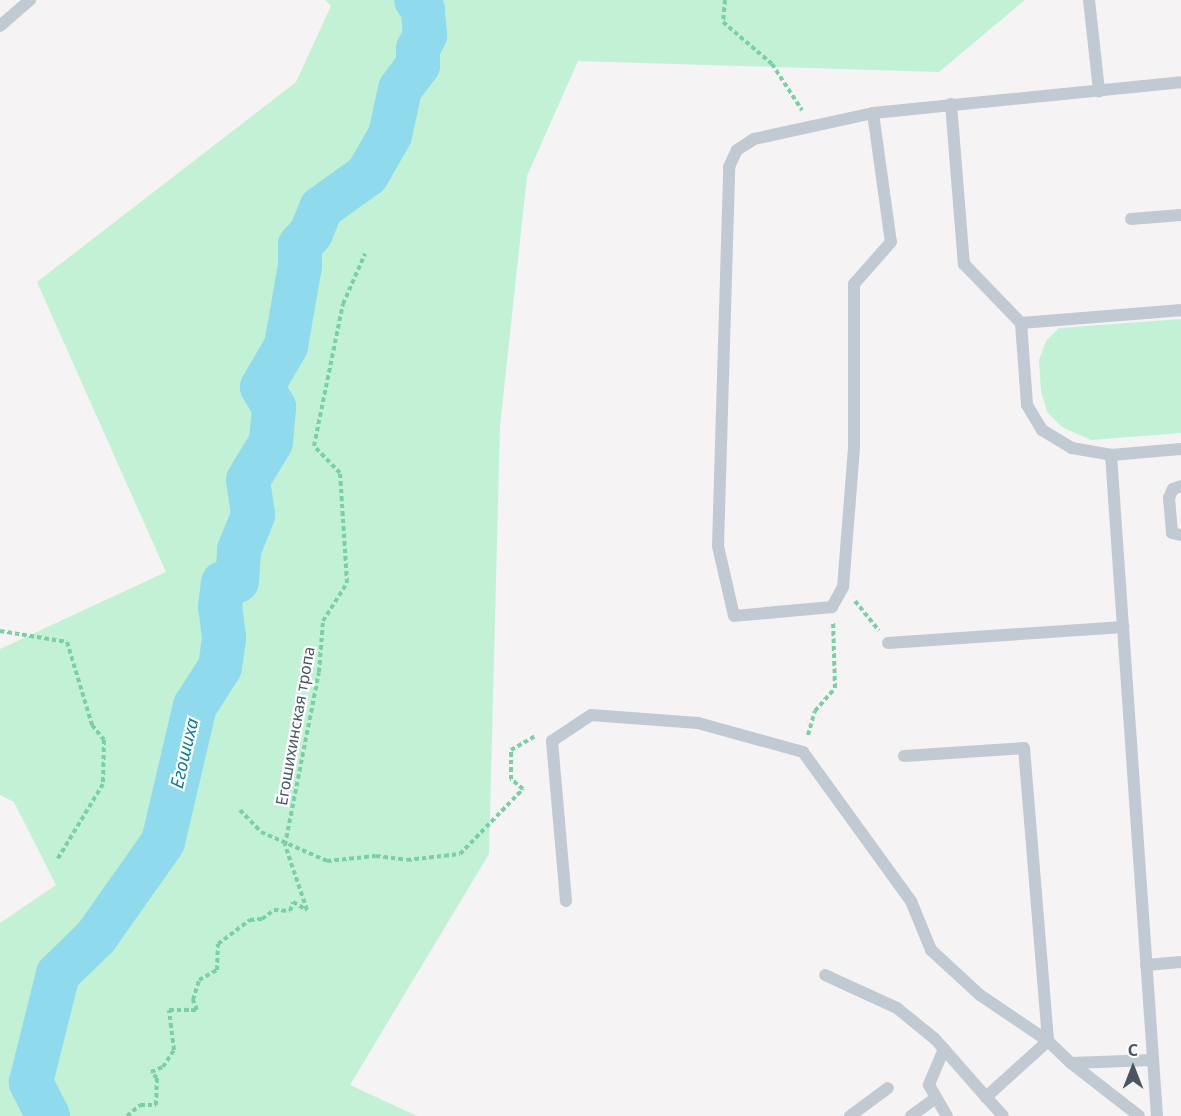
<!DOCTYPE html>
<html>
<head>
<meta charset="utf-8">
<style>
	body { margin:0 }
	#map { position:relative; width:1181px; height:1116px; overflow:hidden; background:#f5f3f3; font-family:"Noto Sans",sans-serif }
	div>[style] { position:absolute }
	.green>* { inset:0; background:#c3f1d5 }
	.river>* { height:44px; margin:-22px; padding:0 22px; transform-origin:22px; border-radius:22px; background:#90daee }
	.path>* { height:4px; margin-top:-2px; transform-origin:0; background:repeating-linear-gradient(90deg,#7ad0a6 0 4.5px,transparent 0 7.5px) }
	.service>* { height:12px; margin:-6px; padding:0 6px; transform-origin:6px; border-radius:6px; background:#c1cad2 }
	span { translate:-50% -50%; white-space:nowrap; text-align:center; line-height:1.15; -webkit-text-stroke:4.5px #fff; paint-order:stroke }
	.street-label { font-size:16px; color:#4a5661 }
	.water-label { font-size:18px; color:#0c7c9b; font-style:italic }
	.north { position:absolute; left:1103px; top:1038px; width:60px; height:60px; -webkit-text-stroke:4px #fff; paint-order:stroke; rotate:0deg; font-size:16px; font-weight:700; line-height:24px; text-align:center; color:#4a5661 }
	.north::after { content:''; display:block; margin:auto; width:21px; height:27px; background:#4a5661; clip-path:polygon(50% 0,100% 100%,50% 72%,0 100%) }
</style>
</head>
<body>
<div id="map">
	<div class="green">
		<div style="clip-path:polygon(325px 0,1025px 0,939px 72px,578px 61px,527px 176px,500px 426px,489px 854px,350px 1085px,417px 1116px,0 1116px,0 923px,56px 885px,14px 802px,0 795px,0 649px,166px 572px,37px 282px,296px 82px,331px 6px)"></div>
		<div style="clip-path:polygon(1181px 319px,1181px 433px,1091px 440px,1062px 427px,1047px 412px,1041px 391px,1039px 360px,1046px 341px,1059px 328px)"></div>
	</div>
	<div class="river">
		<div style="left:48px;top:1116px;width:38px;rotate:-117deg"></div>
		<div style="left:31px;top:1082px;width:111px;rotate:-76deg"></div>
		<div style="left:58px;top:974px;width:53px;rotate:-44.2deg"></div>
		<div style="left:96px;top:937px;width:116px;rotate:-54.8deg"></div>
		<div style="left:163px;top:842px;width:140px;rotate:-76.8deg"></div>
		<div style="left:195px;top:706px;width:46px;rotate:-57.3deg"></div>
		<div style="left:220px;top:667px;width:29px;rotate:-82deg"></div>
		<div style="left:224px;top:638px;width:31px;rotate:-97deg"></div>
		<div style="left:220px;top:607px;width:24px;rotate:-83deg"></div>
		<div style="left:223px;top:583px;width:14px;rotate:-8deg"></div>
		<div style="left:237px;top:581px;width:31px;rotate:-86deg"></div>
		<div style="left:239px;top:550px;width:38px;rotate:-68deg"></div>
		<div style="left:253px;top:515px;width:35px;rotate:-98deg"></div>
		<div style="left:248px;top:480px;width:44px;rotate:-58.8deg"></div>
		<div style="left:271px;top:442px;width:35px;rotate:-85deg"></div>
		<div style="left:274px;top:407px;width:23px;rotate:-121deg"></div>
		<div style="left:262px;top:387px;width:48px;rotate:-59.7deg"></div>
		<div style="left:286px;top:346px;width:81px;rotate:-80.1deg"></div>
		<div style="left:300px;top:266px;width:21px;rotate:-90deg"></div>
		<div style="left:300px;top:245px;width:16px;rotate:-47deg"></div>
		<div style="left:311px;top:233px;width:27px;rotate:-68deg"></div>
		<div style="left:321px;top:208px;width:57px;rotate:-35.7deg"></div>
		<div style="left:367px;top:175px;width:46px;rotate:-60.1deg"></div>
		<div style="left:390px;top:135px;width:47px;rotate:-77.7deg"></div>
		<div style="left:400px;top:89px;width:30px;rotate:-53deg"></div>
		<div style="left:418px;top:65px;width:16px;rotate:-90deg"></div>
		<div style="left:418px;top:49px;width:16px;rotate:-63deg"></div>
		<div style="left:425px;top:35px;width:25px;rotate:-95deg"></div>
		<div style="left:423px;top:10px;width:12px;rotate:-125deg"></div>
	</div>
	<div class="path">
		<div style="left:725px;top:0;width:22px;rotate:95deg"></div>
		<div style="left:723px;top:22px;width:65px;rotate:40.6deg"></div>
		<div style="left:772px;top:64px;width:55px;rotate:56.9deg"></div>
		<div style="left:855px;top:601px;width:38px;rotate:51deg"></div>
		<div style="left:0;top:631px;width:68px;rotate:9.3deg"></div>
		<div style="left:67px;top:642px;width:87px;rotate:73.2deg"></div>
		<div style="left:92px;top:725px;width:19px;rotate:51deg"></div>
		<div style="left:104px;top:740px;width:44px;rotate:91.3deg"></div>
		<div style="left:103px;top:784px;width:89px;rotate:121.2deg"></div>
		<div style="left:808px;top:735px;width:25px;rotate:-74deg"></div>
		<div style="left:815px;top:711px;width:30px;rotate:-49deg"></div>
		<div style="left:835px;top:688px;width:66px;rotate:-91.7deg"></div>
		<div style="left:240px;top:810px;width:30px;rotate:46deg"></div>
		<div style="left:261px;top:832px;width:72px;rotate:23.7deg"></div>
		<div style="left:327px;top:861px;width:49px;rotate:-5.8deg"></div>
		<div style="left:376px;top:856px;width:31px;rotate:7deg"></div>
		<div style="left:407px;top:860px;width:53px;rotate:-6.5deg"></div>
		<div style="left:460px;top:854px;width:91px;rotate:-45.9deg"></div>
		<div style="left:523px;top:789px;width:16px;rotate:-140deg"></div>
		<div style="left:511px;top:779px;width:29px;rotate:-90deg"></div>
		<div style="left:511px;top:750px;width:28px;rotate:-30deg"></div>
		<div style="left:127px;top:1116px;width:17px;rotate:-40deg"></div>
		<div style="left:140px;top:1105px;width:16px"></div>
		<div style="left:156px;top:1105px;width:27px;rotate:-88deg"></div>
		<div style="left:157px;top:1078px;width:8px;rotate:-135deg"></div>
		<div style="left:151px;top:1072px;width:13px;rotate:-23deg"></div>
		<div style="left:163px;top:1067px;width:20px;rotate:-57deg"></div>
		<div style="left:174px;top:1050px;width:40px;rotate:-97.1deg"></div>
		<div style="left:169px;top:1010px;width:28px"></div>
		<div style="left:197px;top:1010px;width:11px;rotate:-112deg"></div>
		<div style="left:193px;top:1000px;width:21px;rotate:-73deg"></div>
		<div style="left:199px;top:980px;width:21px;rotate:-29deg"></div>
		<div style="left:217px;top:970px;width:26px;rotate:-88deg"></div>
		<div style="left:218px;top:944px;width:40px;rotate:-37deg"></div>
		<div style="left:250px;top:920px;width:12px;rotate:-5deg"></div>
		<div style="left:262px;top:919px;width:15px;rotate:-37deg"></div>
		<div style="left:274px;top:910px;width:16px;rotate:4deg"></div>
		<div style="left:290px;top:911px;width:9px;rotate:-72deg"></div>
		<div style="left:293px;top:902px;width:16px;rotate:30deg"></div>
		<div style="left:307px;top:910px;width:69px;rotate:-108.7deg"></div>
		<div style="left:285px;top:845px;width:176px;rotate:-78.9deg"></div>
		<div style="left:319px;top:672px;width:51px;rotate:-85.5deg"></div>
		<div style="left:323px;top:621px;width:45px;rotate:-57.7deg"></div>
		<div style="left:347px;top:583px;width:110px;rotate:-93.6deg"></div>
		<div style="left:340px;top:473px;width:37px;rotate:-134deg"></div>
		<div style="left:314px;top:446px;width:145px;rotate:-78.5deg"></div>
		<div style="left:343px;top:304px;width:55px;rotate:-66.3deg"></div>
	</div>
	<div class="service">
		<div style="left:1089px;top:0;width:92px;rotate:83.7deg"></div>
		<div style="left:0;top:26px;width:40px;rotate:-41deg"></div>
		<div style="left:951px;top:104px;width:161px;rotate:85.4deg"></div>
		<div style="left:964px;top:264px;width:82px;rotate:46deg"></div>
		<div style="left:1021px;top:323px;width:82px;rotate:85.8deg"></div>
		<div style="left:1027px;top:405px;width:29px;rotate:59deg"></div>
		<div style="left:1042px;top:430px;width:35px;rotate:31deg"></div>
		<div style="left:1072px;top:448px;width:40px;rotate:10deg"></div>
		<div style="left:1111px;top:455px;width:70px;rotate:-4.9deg"></div>
		<div style="left:873px;top:113px;width:130px;rotate:82.1deg"></div>
		<div style="left:891px;top:242px;width:56px;rotate:131.4deg"></div>
		<div style="left:854px;top:284px;width:164px;rotate:90deg"></div>
		<div style="left:854px;top:448px;width:139px;rotate:94.5deg"></div>
		<div style="left:843px;top:587px;width:23px;rotate:119deg"></div>
		<div style="left:832px;top:607px;width:98px;rotate:174.8deg"></div>
		<div style="left:734px;top:616px;width:72px;rotate:-102.9deg"></div>
		<div style="left:718px;top:546px;width:379px;rotate:-88.3deg"></div>
		<div style="left:729px;top:167px;width:19px;rotate:-65deg"></div>
		<div style="left:737px;top:150px;width:20px;rotate:-33deg"></div>
		<div style="left:754px;top:139px;width:122px;rotate:-12.3deg"></div>
		<div style="left:873px;top:113px;width:310px;rotate:-5.7deg"></div>
		<div style="left:1131px;top:219px;width:50px;rotate:-4.6deg"></div>
		<div style="left:1021px;top:323px;width:161px;rotate:-4.6deg"></div>
		<div style="left:1111px;top:455px;width:663px;rotate:86.02deg"></div>
		<div style="left:1181px;top:486px;width:9px;rotate:159deg"></div>
		<div style="left:1173px;top:489px;width:10px;rotate:114deg"></div>
		<div style="left:1169px;top:498px;width:35px;rotate:85deg"></div>
		<div style="left:1172px;top:533px;width:9px;rotate:13deg"></div>
		<div style="left:888px;top:643px;width:236px;rotate:-3.9deg"></div>
		<div style="left:904px;top:756px;width:120px;rotate:-3.8deg"></div>
		<div style="left:1024px;top:748px;width:294px;rotate:85.3deg"></div>
		<div style="left:1048px;top:1041px;width:32px;rotate:44deg"></div>
		<div style="left:1071px;top:1063px;width:82px;rotate:-2.1deg"></div>
		<div style="left:566px;top:901px;width:161px;rotate:-95deg"></div>
		<div style="left:552px;top:741px;width:47px;rotate:-33.7deg"></div>
		<div style="left:591px;top:715px;width:107px;rotate:4.3deg"></div>
		<div style="left:698px;top:723px;width:109px;rotate:15.4deg"></div>
		<div style="left:803px;top:752px;width:184px;rotate:54.1deg"></div>
		<div style="left:911px;top:901px;width:53px;rotate:67.8deg"></div>
		<div style="left:931px;top:950px;width:67px;rotate:42.6deg"></div>
		<div style="left:980px;top:995px;width:82px;rotate:34.1deg"></div>
		<div style="left:1048px;top:1041px;width:84px;rotate:137.9deg"></div>
		<div style="left:986px;top:1097px;width:77px;rotate:-131.3deg"></div>
		<div style="left:935px;top:1039px;width:49px;rotate:-140.8deg"></div>
		<div style="left:897px;top:1008px;width:79px;rotate:-155.4deg"></div>
		<div style="left:1146px;top:965px;width:35px;rotate:-5deg"></div>
		<div style="left:944px;top:1049px;width:39px;rotate:113deg"></div>
		<div style="left:929px;top:1085px;width:36px;rotate:60deg"></div>
		<div style="left:1071px;top:1063px;width:86px;rotate:37.9deg"></div>
		<div style="left:986px;top:1097px;width:25px;rotate:48deg"></div>
		<div style="left:850px;top:1116px;width:47px;rotate:-36.4deg"></div>
		<div style="left:911px;top:1116px;width:29px;rotate:-36deg"></div>
	</div>
	<div class="street-label">
		<span style="left:295px;top:726px;rotate:-80deg">Егошихинская тропа</span>
	</div>
	<div class="water-label">
		<span style="left:184px;top:753px;rotate:-77deg">Егошиха</span>
	</div>
	<div class="north">С</div>
</div>
</body>
</html>
